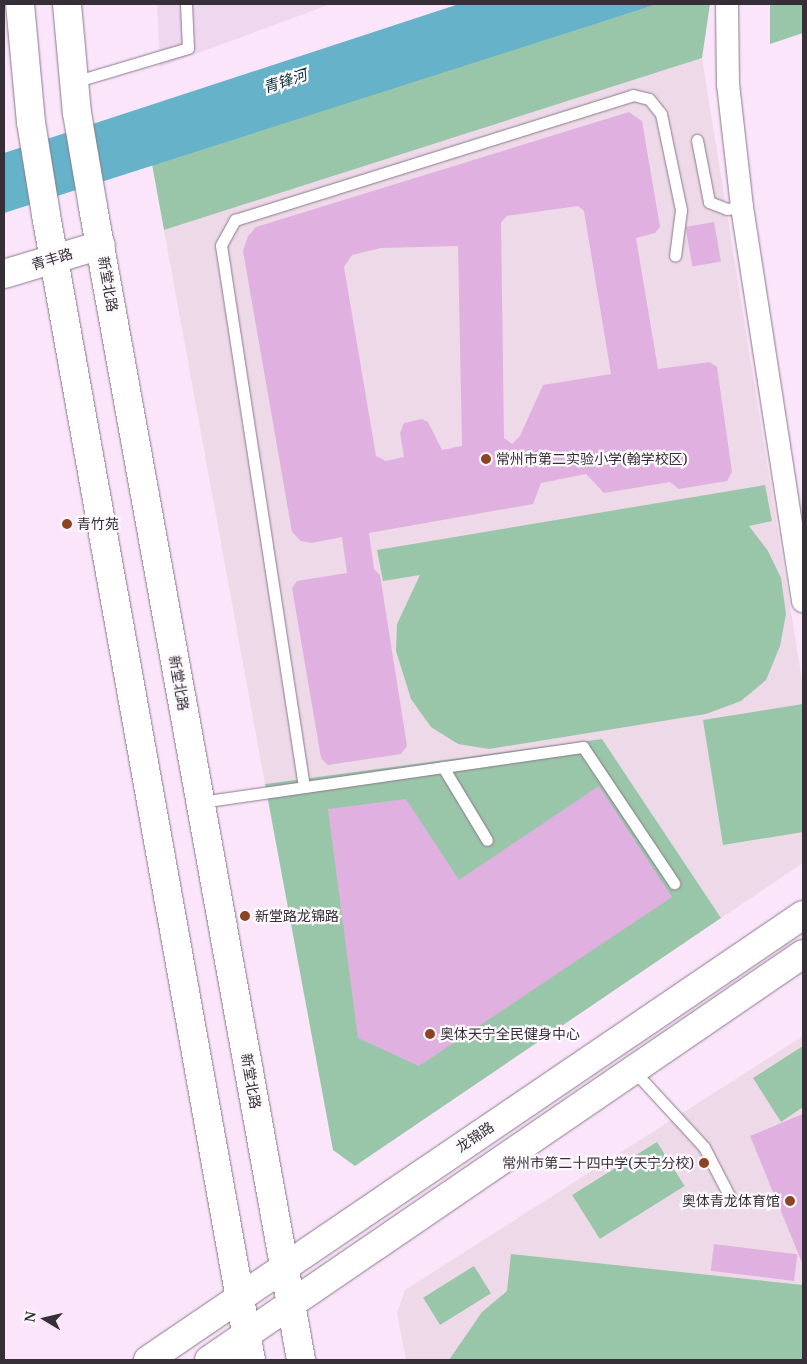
<!DOCTYPE html>
<html>
<head>
<meta charset="utf-8">
<style>
	body { margin:0 }
	#map { position:relative; width:807px; height:1364px; overflow:hidden; background:#fae5fa; font-family:"Noto Serif","Noto Sans SC",serif }
	div>[style] { position:absolute }
	.built>* { inset:0; background:#f0d7f0 }
	.education>* { inset:0; background:#edd9e7 }
	.green>* { inset:0; background:#99c6a9; transform-origin:0 0 }
	.water>* { inset:0; background:#66b3c9 }
	.building>* { inset:0; background:#e0b1e0; transform-origin:0 0 }
	.roads { filter:drop-shadow(0 0 1px #8b798b) drop-shadow(0 0 1px #8b798b) }
	.service>* { height:11px; margin:-5.5px; padding:0 5.5px; transform-origin:5.5px; border-radius:5.5px; background:#fff }
	.minor>* { height:22px; margin:-11px; padding:0 11px; transform-origin:11px; border-radius:11px; background:#fff }
	.tertiary>* { height:28px; margin:-14px; padding:0 14px; transform-origin:14px; border-radius:14px; background:#fff }
	.secondary>* { height:28px; margin:-14px; padding:0 14px; transform-origin:14px; border-radius:14px; background:#fff }
	.primary>* { height:28px; margin:-14px; padding:0 14px; transform-origin:14px; border-radius:14px; background:#fff }
	.dots>* { width:14px; height:14px; translate:-50% -50%; box-sizing:border-box; border:2px solid #fdf9fd; border-radius:50% }
	span { translate:-50% -50%; white-space:nowrap; text-align:center; line-height:1.15; -webkit-text-stroke:4.5px #fdf9fd; paint-order:stroke }
	.street-label { font-size:14px; color:#372f37 }
	.poi-label { font-size:14px; color:#372f37 }
	.left { translate:0 -50%; text-align:left }
	.right { translate:-100% -50%; text-align:right }
	.water-label { font-size:15px; color:#0b313b; font-style:italic }
	.frame { position:absolute; inset:0; border:5px solid #372f37; pointer-events:none }
	.north { position:absolute; left:20px; top:1294px; width:50px; height:50px; -webkit-text-stroke:4px #fdf9fd; paint-order:stroke; rotate:279deg; font-size:14px; font-weight:700; line-height:20px; text-align:center; color:#372f37 }
	.north::after { content:''; display:block; margin:auto; width:18px; height:22px; background:#372f37; clip-path:polygon(50% 0,100% 100%,50% 72%,0 100%) }
</style>
</head>
<body>
<div id="map">
	<div class="built">
		<div style="clip-path:polygon(157px 4px,331px 4px,160px 67px)"></div>
	</div>
	<div class="education">
		<div style="clip-path:polygon(702px 58px,803px 687px,803px 863px,721px 918px,602px 739px,265px 784px,164px 230px)"></div>
		<div style="clip-path:polygon(803px 1036px,803px 1360px,406px 1360px,397px 1313px,405px 1290px)"></div>
	</div>
	<div class="green">
		<div style="clip-path:polygon(658px 4px,710px 4px,702px 58px,164px 230px,152px 164px)"></div>
		<div style="clip-path:polygon(770px 4px,803px 4px,803px 33px,770px 44px)"></div>
		<div style="clip-path:polygon(765px 485px,772px 521px,749px 526px,768px 551px,781px 578px,786px 614px,780px 646px,766px 680px,741px 701px,706px 714px,489px 749px,458px 744px,431px 727px,411px 699px,396px 651px,397px 624px,420px 575px,383px 581px,377px 550px)"></div>
		<div style="clip-path:polygon(803px 704px,803px 832px,723px 845px,703px 720px)"></div>
		<div style="clip-path:polygon(602px 739px,721px 918px,355px 1166px,333px 1150px,265px 784px)"></div>
		<div style="clip-path:polygon(803px 1046px,803px 1107px,781px 1122px,753px 1078px)"></div>
		<div style="left:657px;top:1142px;width:52px;height:100px;rotate:58deg"></div>
		<div style="clip-path:polygon(511px 1254px,803px 1285px,803px 1360px,449px 1360px,482px 1312px,507px 1291px)"></div>
		<div style="left:474px;top:1266px;width:32px;height:60px;rotate:58deg"></div>
	</div>
	<div class="water">
		<div style="clip-path:polygon(459px 4px,658px 4px,4px 213px,4px 153px)"></div>
	</div>
	<div class="building">
		<div style="clip-path:polygon(evenodd,629px 112px,642px 121px,660px 227px,655px 233px,636px 238px,658px 369px,710px 362px,717px 367px,732px 472px,727px 481px,679px 489px,670px 482px,604px 493px,586px 474px,541px 483px,533px 504px,369px 533px,374px 569px,380px 575px,407px 746px,401px 754px,328px 765px,321px 758px,292px 588px,297px 581px,347px 573px,342px 537px,311px 543px,301px 541px,292px 532px,243px 251px,248px 236px,256px 227px,629px 112px,578px 206px,584px 211px,611px 374px,543px 385px,520px 436px,512px 444px,504px 438px,501px 222px,507px 216px,578px 206px,629px 112px,458px 246px,462px 446px,442px 450px,428px 422px,422px 419px,404px 423px,400px 433px,404px 457px,386px 461px,376px 456px,344px 267px,352px 255px,381px 248px,458px 246px)"></div>
		<div style="left:714px;top:222px;width:40px;height:29px;rotate:80deg"></div>
		<div style="clip-path:polygon(599px 786px,672px 897px,419px 1066px,358px 1038px,328px 809px,406px 799px,459px 880px)"></div>
		<div style="clip-path:polygon(803px 1114px,803px 1265px,750px 1136px)"></div>
		<div style="left:714px;top:1244px;width:84px;height:27px;rotate:7deg"></div>
	</div>
	<div class="roads">
		<div class="service">
			<div style="left:74px;top:82px;width:119px;rotate:-16.6deg"></div>
			<div style="left:188px;top:48px;width:44px;rotate:-92.6deg"></div>
			<div style="left:697px;top:140px;width:63px;rotate:79deg"></div>
			<div style="left:709px;top:202px;width:19px;rotate:21deg"></div>
			<div style="left:727px;top:209px;width:15px;rotate:-8deg"></div>
			<div style="left:443px;top:767px;width:85px;rotate:58.9deg"></div>
			<div style="left:304px;top:787px;width:548px;rotate:-98.71deg"></div>
			<div style="left:221px;top:245px;width:29px;rotate:-61deg"></div>
			<div style="left:235px;top:220px;width:417px;rotate:-17.4deg"></div>
			<div style="left:633px;top:95px;width:16px;rotate:14deg"></div>
			<div style="left:649px;top:99px;width:19px;rotate:51deg"></div>
			<div style="left:661px;top:114px;width:98px;rotate:78.2deg"></div>
			<div style="left:681px;top:210px;width:46px;rotate:97.4deg"></div>
			<div style="left:201px;top:802px;width:386px;rotate:-8.2deg"></div>
			<div style="left:583px;top:747px;width:164px;rotate:56.2deg"></div>
			<div style="left:633px;top:1070px;width:105px;rotate:47.3deg"></div>
			<div style="left:704px;top:1147px;width:61px;rotate:62.6deg"></div>
		</div>
		<div class="minor">
			<div style="left:727px;top:4px;width:80px;rotate:89.3deg"></div>
			<div style="left:728px;top:84px;width:124px;rotate:83.5deg"></div>
			<div style="left:742px;top:207px;width:399px;rotate:81.2deg"></div>
		</div>
		<div class="tertiary">
			<div style="left:4px;top:274px;width:101px;rotate:-16.6deg"></div>
		</div>
		<div class="secondary">
			<div style="left:148px;top:1360px;width:792px;rotate:-34.19deg"></div>
			<div style="left:209px;top:1360px;width:719px;rotate:-34.35deg"></div>
		</div>
		<div class="primary">
			<div style="left:20px;top:4px;width:119px;rotate:84.7deg"></div>
			<div style="left:31px;top:122px;width:94px;rotate:80.8deg"></div>
			<div style="left:46px;top:215px;width:1163px;rotate:79.85deg"></div>
			<div style="left:67px;top:4px;width:109px;rotate:84.8deg"></div>
			<div style="left:77px;top:113px;width:95px;rotate:80.3deg"></div>
			<div style="left:93px;top:207px;width:1172px;rotate:79.77deg"></div>
		</div>
	</div>
	<div class="dots">
		<div style="left:486px;top:459px;background:#8c4424"></div>
		<div style="left:67px;top:524px;background:#8c4424"></div>
		<div style="left:245px;top:916px;background:#8c4424"></div>
		<div style="left:430px;top:1034px;background:#8c4424"></div>
		<div style="left:704px;top:1163px;background:#8c4424"></div>
		<div style="left:790px;top:1201px;background:#8c4424"></div>
	</div>
	<div class="street-label">
		<span style="left:52px;top:259px;rotate:-17deg">青丰路</span>
		<span style="left:108px;top:284px;rotate:80deg">新堂北路</span>
		<span style="left:179px;top:683px;rotate:80deg">新堂北路</span>
		<span style="left:251px;top:1081px;rotate:80deg">新堂北路</span>
		<span style="left:475px;top:1137px;rotate:-34deg">龙锦路</span>
	</div>
	<div class="poi-label">
		<span class="left" style="left:496px;top:459px">常州市第二实验小学(翰学校区)</span>
		<span class="left" style="left:77px;top:524px">青竹苑</span>
		<span class="left" style="left:255px;top:916px">新堂路龙锦路</span>
		<span class="left" style="left:440px;top:1034px">奥体天宁全民健身中心</span>
		<span class="right" style="left:694px;top:1163px">常州市第二十四中学(天宁分校)</span>
		<span class="right" style="left:780px;top:1201px">奥体青龙体育馆</span>
	</div>
	<div class="water-label">
		<span style="left:285px;top:81px;rotate:-18deg">青锋河</span>
	</div>
	<div class="frame"></div>
	<div class="north">N</div>
</div>
</body>
</html>
